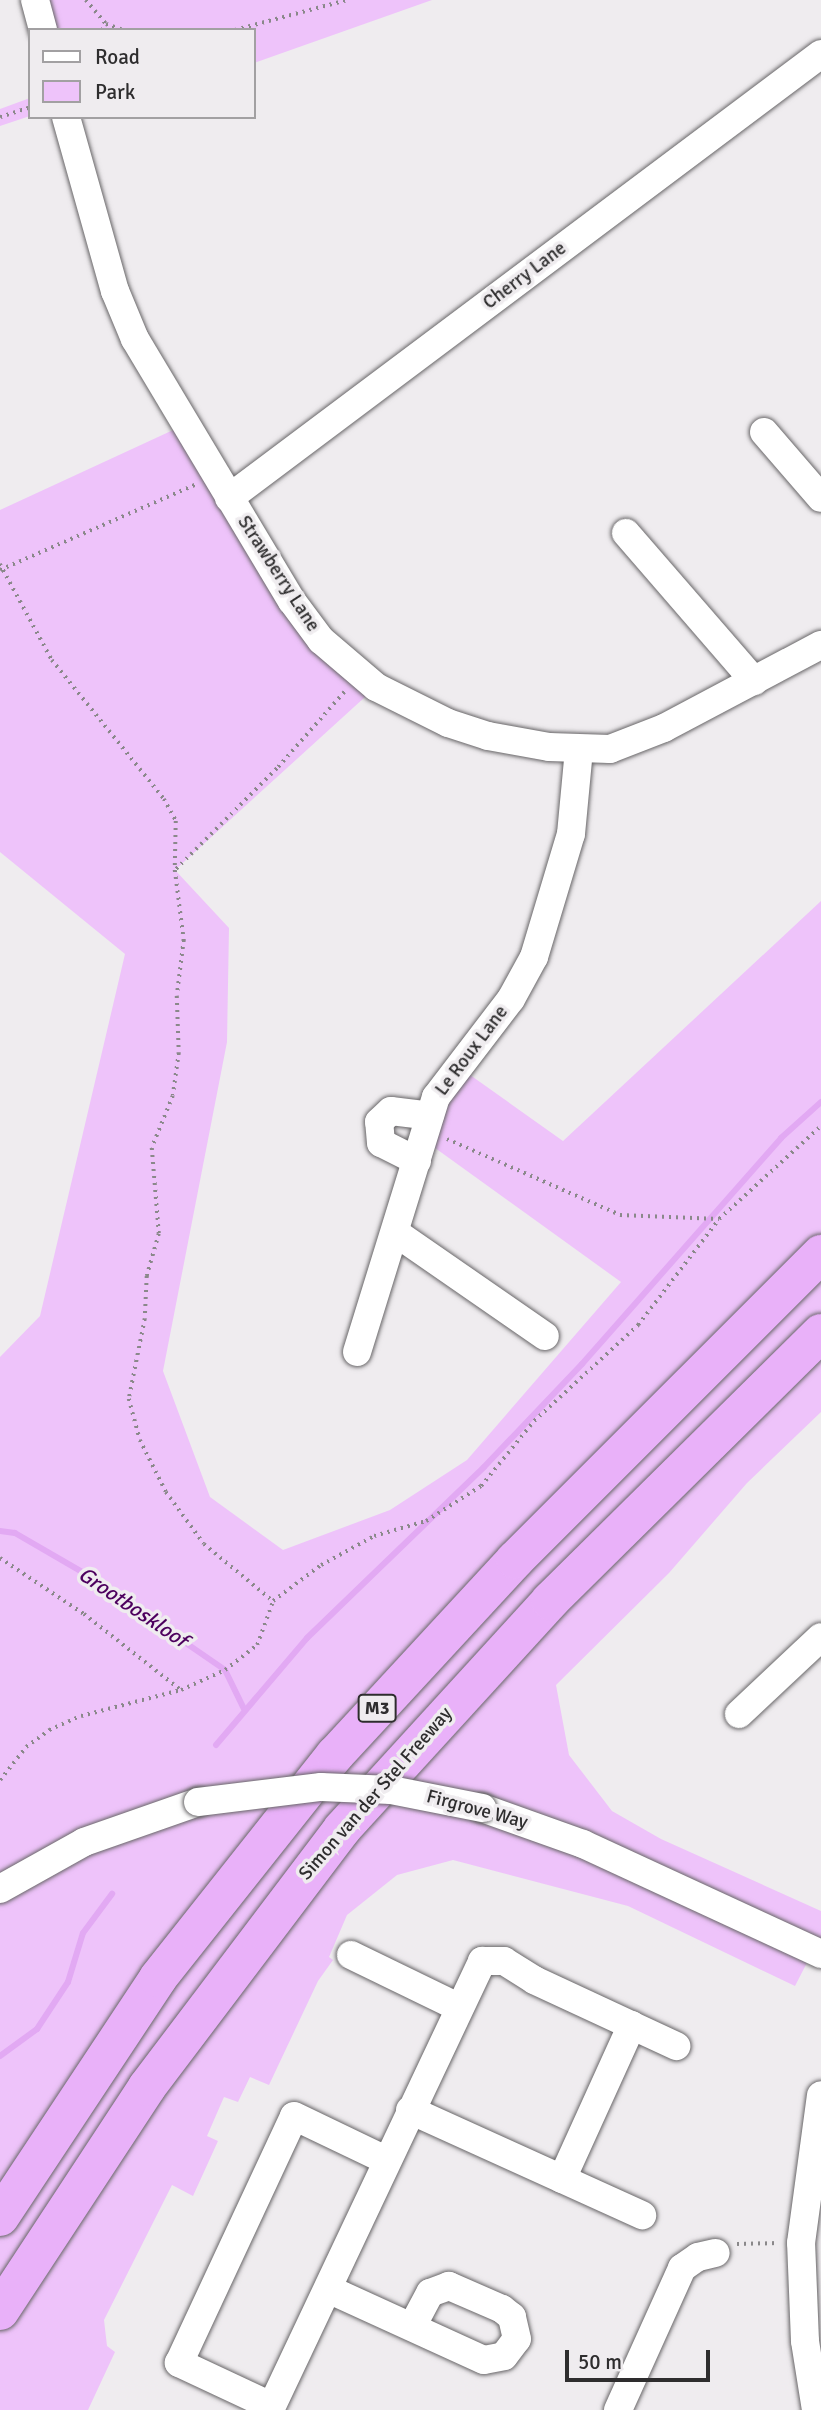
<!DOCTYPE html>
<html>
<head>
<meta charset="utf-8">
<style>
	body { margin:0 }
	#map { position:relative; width:821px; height:2410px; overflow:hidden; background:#efecef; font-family:Signika,sans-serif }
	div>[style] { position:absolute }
	.green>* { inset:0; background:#eec3fa }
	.stream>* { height:6px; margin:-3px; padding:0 3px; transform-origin:3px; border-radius:3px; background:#e2a9f3 }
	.path>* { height:3.5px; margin-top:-1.75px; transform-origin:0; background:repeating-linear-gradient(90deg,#8a888a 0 2px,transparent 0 7px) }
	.roads { filter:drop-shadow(0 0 2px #686668) drop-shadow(0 0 2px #686668) }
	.minor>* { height:28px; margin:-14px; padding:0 14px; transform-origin:14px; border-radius:14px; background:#fff }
	.highway>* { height:38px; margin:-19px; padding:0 19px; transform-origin:19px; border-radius:19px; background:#e9b1f9 }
	.bridges { filter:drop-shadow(0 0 2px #686668) drop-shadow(0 0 2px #686668) }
	.minor-bridge>* { height:28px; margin:-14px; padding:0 14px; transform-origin:14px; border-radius:14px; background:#fff }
	span { translate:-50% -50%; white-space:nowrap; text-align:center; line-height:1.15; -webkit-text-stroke:7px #efecef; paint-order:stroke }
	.shield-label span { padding:2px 5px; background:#efecef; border:2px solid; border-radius:5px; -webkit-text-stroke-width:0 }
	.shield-label { font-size:18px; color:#2e2d2e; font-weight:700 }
	.street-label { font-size:19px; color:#2e2d2e }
	.water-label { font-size:21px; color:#4d015e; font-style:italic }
	.legend { position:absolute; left:28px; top:28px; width:228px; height:91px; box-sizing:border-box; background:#efecef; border:2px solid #a2a0a2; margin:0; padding:9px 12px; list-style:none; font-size:21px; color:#2e2d2e }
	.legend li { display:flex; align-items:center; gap:14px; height:35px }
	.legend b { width:35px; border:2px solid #a2a0a2 }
	.scale { position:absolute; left:565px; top:2350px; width:145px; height:32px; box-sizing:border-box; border:4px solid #2e2d2e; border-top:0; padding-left:9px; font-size:21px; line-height:24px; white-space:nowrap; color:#2e2d2e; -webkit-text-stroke:5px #efecef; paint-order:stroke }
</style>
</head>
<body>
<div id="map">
	<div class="green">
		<div style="clip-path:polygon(47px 0,432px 0,254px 63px,254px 30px,55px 30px)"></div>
		<div style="clip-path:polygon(30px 98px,30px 116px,0 126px,0 109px)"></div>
		<div style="clip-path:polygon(184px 425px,246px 526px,376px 687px,175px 870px,229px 928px,227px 1042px,163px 1371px,210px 1497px,283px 1550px,390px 1510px,467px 1460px,621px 1282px,424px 1140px,456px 1065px,563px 1141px,821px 901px,821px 1412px,747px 1483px,669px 1573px,556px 1685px,569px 1755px,612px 1811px,661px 1839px,821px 1911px,821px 1954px,813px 1951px,795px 1986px,628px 1906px,453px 1860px,397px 1875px,347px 1915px,329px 1957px,333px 1960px,318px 1981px,269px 2085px,250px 2077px,238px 2102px,224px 2097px,207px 2136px,218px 2141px,193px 2196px,172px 2185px,104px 2320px,107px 2346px,115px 2352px,88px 2410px,0 2410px,0 1357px,40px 1316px,125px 954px,0 852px,0 510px)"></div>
	</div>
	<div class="stream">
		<div style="left:0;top:1531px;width:15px;rotate:8deg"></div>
		<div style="left:15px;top:1533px;width:80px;rotate:30.1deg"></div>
		<div style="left:84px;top:1573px;width:171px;rotate:34.5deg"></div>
		<div style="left:225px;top:1670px;width:43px;rotate:64deg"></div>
		<div style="left:216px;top:1745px;width:140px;rotate:-49.6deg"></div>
		<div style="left:307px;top:1638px;width:246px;rotate:-44deg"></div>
		<div style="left:484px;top:1467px;width:142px;rotate:-46.4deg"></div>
		<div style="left:582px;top:1364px;width:301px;rotate:-48.6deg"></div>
		<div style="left:781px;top:1138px;width:54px;rotate:-42deg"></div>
		<div style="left:0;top:2056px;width:46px;rotate:-36.1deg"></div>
		<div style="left:37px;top:2029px;width:56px;rotate:-56.6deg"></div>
		<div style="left:68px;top:1982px;width:51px;rotate:-73deg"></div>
		<div style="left:83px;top:1933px;width:49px;rotate:-53.4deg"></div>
	</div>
	<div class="path">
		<div style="left:86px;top:0;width:31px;rotate:50deg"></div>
		<div style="left:106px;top:24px;width:18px;rotate:19deg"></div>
		<div style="left:102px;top:30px;width:7px;rotate:-56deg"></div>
		<div style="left:235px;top:30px;width:116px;rotate:-15deg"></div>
		<div style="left:0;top:117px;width:32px;rotate:-18deg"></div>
		<div style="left:0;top:564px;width:109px;rotate:61.6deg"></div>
		<div style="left:52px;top:660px;width:179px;rotate:51.1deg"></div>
		<div style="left:164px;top:799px;width:25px;rotate:61deg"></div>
		<div style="left:176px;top:821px;width:49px;rotate:91.2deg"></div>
		<div style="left:175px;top:870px;width:71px;rotate:82.7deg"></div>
		<div style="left:184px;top:940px;width:56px;rotate:97.1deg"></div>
		<div style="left:177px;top:996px;width:57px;rotate:88deg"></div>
		<div style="left:179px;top:1053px;width:43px;rotate:97.9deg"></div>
		<div style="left:173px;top:1096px;width:56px;rotate:112deg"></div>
		<div style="left:152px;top:1148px;width:86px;rotate:85.3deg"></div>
		<div style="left:159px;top:1234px;width:44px;rotate:105.9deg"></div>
		<div style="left:147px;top:1276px;width:43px;rotate:92.7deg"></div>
		<div style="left:145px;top:1319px;width:82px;rotate:101.3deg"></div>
		<div style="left:129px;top:1399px;width:42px;rotate:75deg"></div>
		<div style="left:140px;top:1440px;width:58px;rotate:63.4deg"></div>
		<div style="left:166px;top:1492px;width:64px;rotate:53.8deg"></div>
		<div style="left:204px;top:1544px;width:89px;rotate:39.6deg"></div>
		<div style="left:0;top:570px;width:215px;rotate:-23.6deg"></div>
		<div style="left:176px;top:869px;width:144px;rotate:-45deg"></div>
		<div style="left:278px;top:767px;width:103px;rotate:-48.6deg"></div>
		<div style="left:447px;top:1139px;width:189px;rotate:23.7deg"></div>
		<div style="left:620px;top:1215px;width:99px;rotate:2.3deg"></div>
		<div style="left:0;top:1558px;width:101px;rotate:33.7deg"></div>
		<div style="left:84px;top:1614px;width:123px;rotate:38.1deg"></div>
		<div style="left:0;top:1780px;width:42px;rotate:-51.8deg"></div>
		<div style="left:26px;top:1747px;width:29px;rotate:-36deg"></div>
		<div style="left:49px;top:1730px;width:35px;rotate:-24deg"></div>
		<div style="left:81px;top:1716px;width:103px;rotate:-14.6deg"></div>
		<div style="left:181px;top:1690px;width:48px;rotate:-24.4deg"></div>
		<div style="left:225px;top:1670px;width:41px;rotate:-38deg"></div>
		<div style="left:257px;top:1645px;width:47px;rotate:-70deg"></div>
		<div style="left:273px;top:1601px;width:60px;rotate:-36.9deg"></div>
		<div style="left:321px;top:1565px;width:60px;rotate:-28.7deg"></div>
		<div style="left:374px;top:1536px;width:54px;rotate:-16.1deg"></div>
		<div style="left:426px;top:1521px;width:65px;rotate:-32.5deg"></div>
		<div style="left:481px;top:1486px;width:84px;rotate:-50.8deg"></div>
		<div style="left:534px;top:1421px;width:142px;rotate:-42.7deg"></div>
		<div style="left:638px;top:1325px;width:133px;rotate:-52.6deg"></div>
		<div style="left:719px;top:1219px;width:138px;rotate:-42.4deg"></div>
		<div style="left:737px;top:2244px;width:41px;rotate:-1.4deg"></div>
	</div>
	<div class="roads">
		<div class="minor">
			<div style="left:35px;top:0;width:31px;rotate:75deg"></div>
			<div style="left:66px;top:117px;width:181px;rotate:74.3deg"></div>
			<div style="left:115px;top:291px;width:52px;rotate:67.4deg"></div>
			<div style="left:135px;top:339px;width:305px;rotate:59.1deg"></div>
			<div style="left:292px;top:601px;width:49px;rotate:53.4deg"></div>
			<div style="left:321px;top:640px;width:72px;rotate:40.5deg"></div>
			<div style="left:376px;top:687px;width:80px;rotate:26.6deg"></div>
			<div style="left:448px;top:723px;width:42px;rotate:18deg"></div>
			<div style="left:488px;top:736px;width:62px;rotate:10.2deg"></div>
			<div style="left:549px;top:747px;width:61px;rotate:1.9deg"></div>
			<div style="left:610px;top:749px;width:58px;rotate:-21.3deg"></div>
			<div style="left:664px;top:728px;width:178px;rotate:-27.9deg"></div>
			<div style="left:764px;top:432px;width:87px;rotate:49.2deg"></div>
			<div style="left:229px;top:498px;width:740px;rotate:-36.87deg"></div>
			<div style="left:626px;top:533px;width:196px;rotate:49.1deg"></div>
			<div style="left:417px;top:1161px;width:40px;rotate:-153.4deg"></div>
			<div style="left:381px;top:1143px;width:21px;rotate:-95deg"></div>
			<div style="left:379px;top:1122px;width:16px;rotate:-43deg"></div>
			<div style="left:391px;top:1111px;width:39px;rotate:7deg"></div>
			<div style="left:396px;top:1233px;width:181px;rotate:34.7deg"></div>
			<div style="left:357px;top:1352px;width:267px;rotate:-72.8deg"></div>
			<div style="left:436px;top:1097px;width:123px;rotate:-52.6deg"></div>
			<div style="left:511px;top:999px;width:48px;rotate:-61.3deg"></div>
			<div style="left:534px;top:957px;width:128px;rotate:-73.3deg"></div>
			<div style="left:571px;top:834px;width:84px;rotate:-84.6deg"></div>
			<div style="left:739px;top:1714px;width:112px;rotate:-43.2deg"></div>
			<div style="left:482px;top:1808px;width:107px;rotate:19.6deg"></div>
			<div style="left:583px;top:1844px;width:262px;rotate:24.8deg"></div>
			<div style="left:0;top:1889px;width:96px;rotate:-29.2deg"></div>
			<div style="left:84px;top:1842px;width:121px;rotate:-19.3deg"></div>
			<div style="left:351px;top:1955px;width:119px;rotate:25.9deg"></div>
			<div style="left:410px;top:2110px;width:255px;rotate:24.4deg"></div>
			<div style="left:562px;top:2179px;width:169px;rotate:-65.6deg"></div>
			<div style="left:328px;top:2289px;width:171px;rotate:24.5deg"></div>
			<div style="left:484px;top:2360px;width:20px;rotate:-11deg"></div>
			<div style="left:504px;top:2356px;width:21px;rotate:-53deg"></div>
			<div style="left:517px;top:2339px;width:23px;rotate:-103deg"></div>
			<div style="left:512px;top:2317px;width:13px;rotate:-141deg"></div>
			<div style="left:502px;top:2309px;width:58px;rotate:-156.5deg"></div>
			<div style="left:449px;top:2286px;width:20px;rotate:160deg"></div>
			<div style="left:430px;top:2293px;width:38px;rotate:118deg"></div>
			<div style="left:271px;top:2406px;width:102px;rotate:-154.9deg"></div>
			<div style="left:179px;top:2363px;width:272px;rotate:-65deg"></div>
			<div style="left:294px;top:2116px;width:102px;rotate:25.6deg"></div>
			<div style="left:270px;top:2410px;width:497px;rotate:-64.7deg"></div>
			<div style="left:482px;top:1961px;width:22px"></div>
			<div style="left:504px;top:1961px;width:36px;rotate:32deg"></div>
			<div style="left:534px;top:1980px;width:157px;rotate:24.9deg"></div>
			<div style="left:618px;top:2410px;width:156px;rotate:-65.7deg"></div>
			<div style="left:682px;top:2268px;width:19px;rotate:-35deg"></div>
			<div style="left:698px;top:2257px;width:18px;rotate:-13deg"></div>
			<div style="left:816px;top:2410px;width:70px;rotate:-99.1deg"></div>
			<div style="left:805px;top:2341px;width:98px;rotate:-92.3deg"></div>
			<div style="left:801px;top:2243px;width:149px;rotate:-82.3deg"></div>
		</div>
		<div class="highway">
			<div style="left:0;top:2217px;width:287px;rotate:-56.5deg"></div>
			<div style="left:158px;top:1978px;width:285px;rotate:-51.6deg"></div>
			<div style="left:335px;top:1755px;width:265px;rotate:-47.3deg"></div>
			<div style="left:515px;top:1560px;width:433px;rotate:-45deg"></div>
			<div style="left:0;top:2311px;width:268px;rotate:-56.7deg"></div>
			<div style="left:147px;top:2087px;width:323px;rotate:-52.9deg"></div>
			<div style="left:342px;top:1829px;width:309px;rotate:-47.6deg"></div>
			<div style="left:550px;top:1601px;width:381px;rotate:-44.7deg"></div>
		</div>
	</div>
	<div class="bridges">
		<div class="minor-bridge">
			<div style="left:198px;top:1802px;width:124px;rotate:-7deg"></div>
			<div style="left:321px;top:1787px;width:70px;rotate:2.5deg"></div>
			<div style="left:391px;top:1790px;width:93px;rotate:11.2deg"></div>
		</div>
	</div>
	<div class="shield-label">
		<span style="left:377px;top:1708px">M3</span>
	</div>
	<div class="street-label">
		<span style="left:525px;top:276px;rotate:-37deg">Cherry Lane</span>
		<span style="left:278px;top:574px;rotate:57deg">Strawberry Lane</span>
		<span style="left:472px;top:1051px;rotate:-53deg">Le Roux Lane</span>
		<span style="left:376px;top:1794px;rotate:-49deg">Simon van der Stel Freeway</span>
		<span style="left:477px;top:1810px;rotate:15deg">Firgrove Way</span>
	</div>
	<div class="water-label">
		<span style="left:133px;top:1607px;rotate:34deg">Grootboskloof</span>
	</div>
	<ul class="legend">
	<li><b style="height:9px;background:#fff"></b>Road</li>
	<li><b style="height:19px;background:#eec3fa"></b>Park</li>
	</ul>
	<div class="scale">50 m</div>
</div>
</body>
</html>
